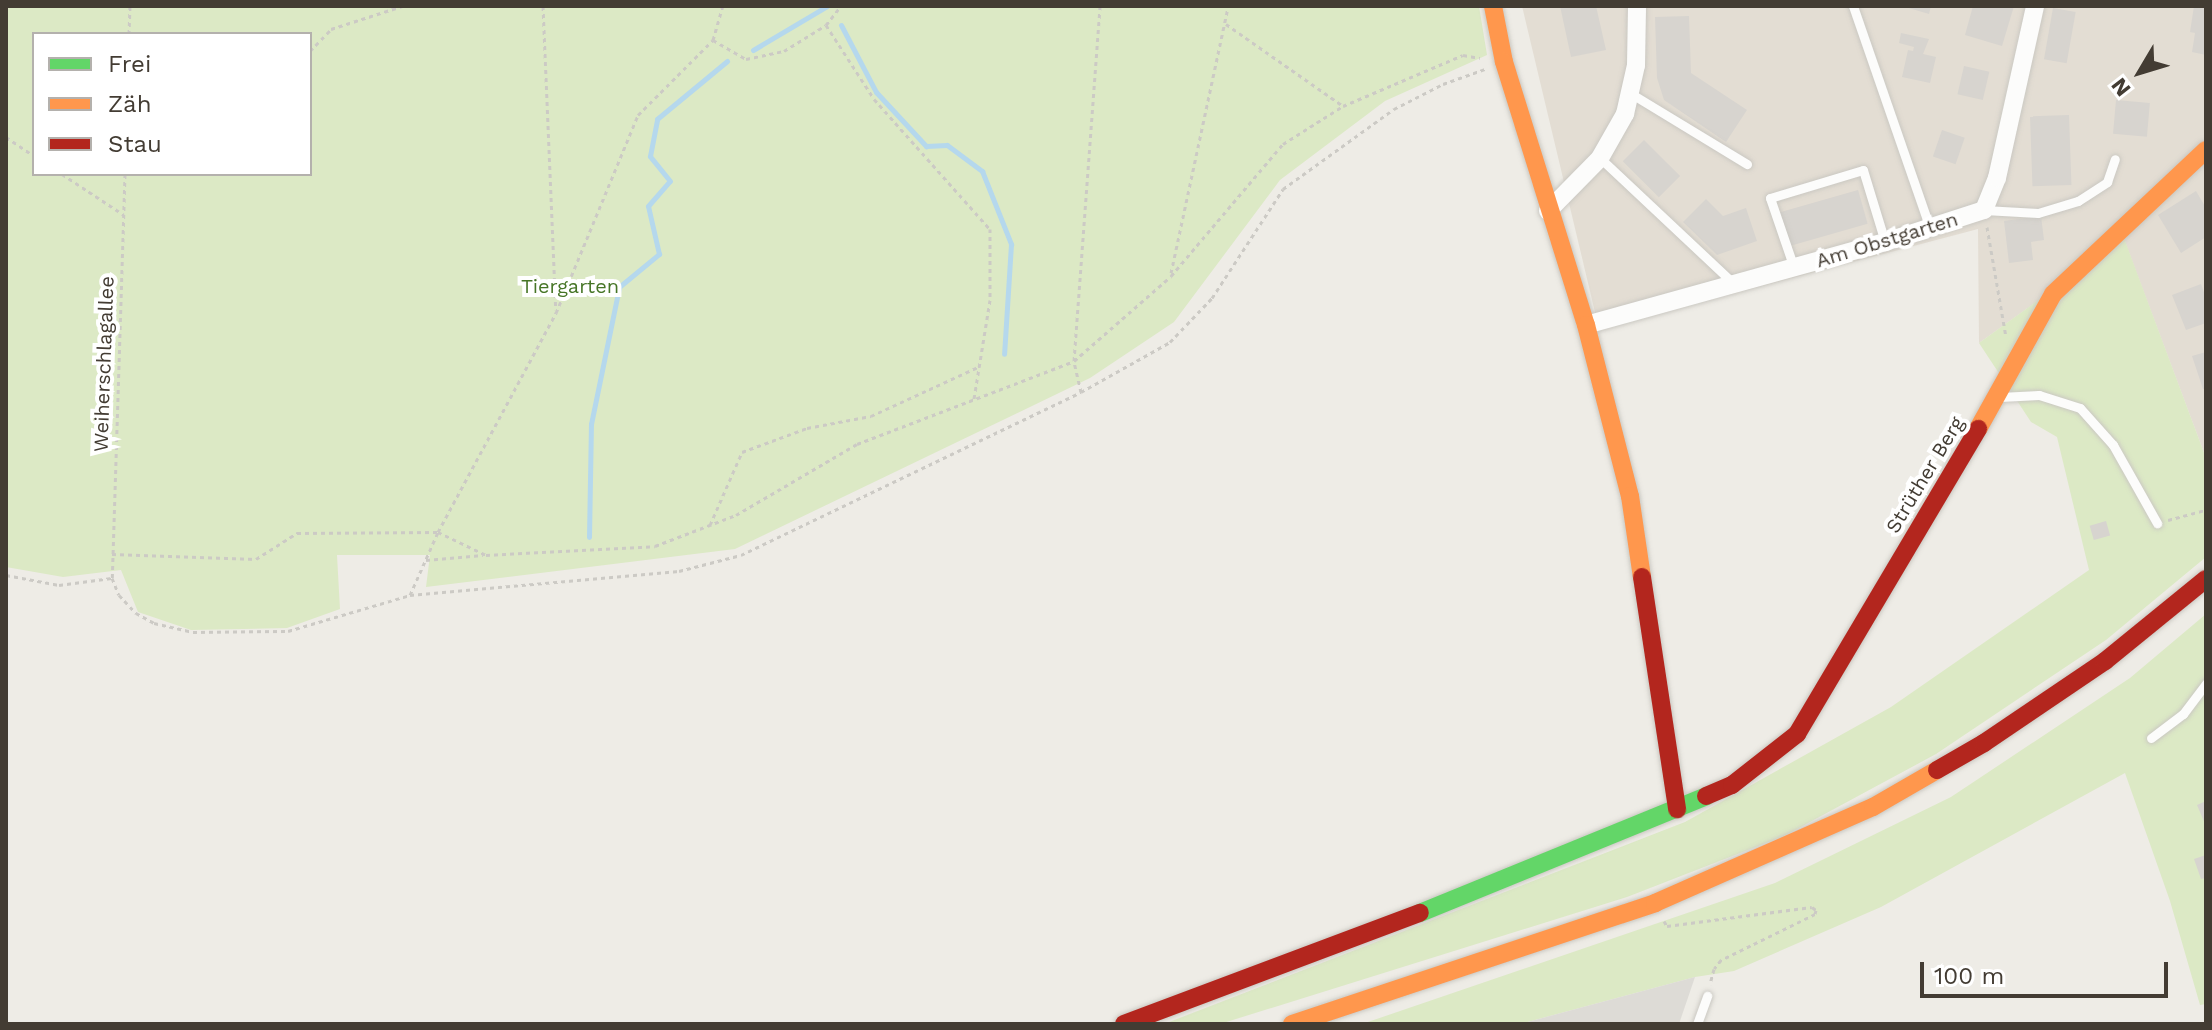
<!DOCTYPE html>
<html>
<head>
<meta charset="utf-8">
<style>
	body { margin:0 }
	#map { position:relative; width:2212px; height:1030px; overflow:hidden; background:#eeece6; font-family:"Work Sans",sans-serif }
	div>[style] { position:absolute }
	.residential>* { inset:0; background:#e3ddd3 }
	.green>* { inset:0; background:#dce9c5 }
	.parking>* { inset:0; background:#dddbd6 }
	.stream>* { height:5px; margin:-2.5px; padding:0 2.5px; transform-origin:2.5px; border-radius:2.5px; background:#b5d8ed }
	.building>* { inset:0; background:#d7d4cf; transform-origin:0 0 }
	.path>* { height:3px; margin-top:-1.5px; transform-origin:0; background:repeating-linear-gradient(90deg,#cccac5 0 4px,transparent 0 8px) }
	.roads { filter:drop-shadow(0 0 2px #cac8c2) drop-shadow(0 0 2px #cac8c2) }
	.lane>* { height:9px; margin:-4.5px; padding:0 4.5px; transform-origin:4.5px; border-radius:4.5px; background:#fcfcfb }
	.street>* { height:18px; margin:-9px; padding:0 9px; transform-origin:9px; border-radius:9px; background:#fcfcfb }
	.fast>* { height:18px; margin:-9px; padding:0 9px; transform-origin:9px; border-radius:9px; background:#63d668 }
	.slow>* { height:18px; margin:-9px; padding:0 9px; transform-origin:9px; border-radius:9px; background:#ff974d }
	.jam>* { height:18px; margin:-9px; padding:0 9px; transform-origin:9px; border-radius:9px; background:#b3261e }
	span { translate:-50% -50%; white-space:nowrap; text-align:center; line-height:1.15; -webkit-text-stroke:8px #fff; paint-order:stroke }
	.street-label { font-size:20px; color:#433c33 }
	.park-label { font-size:20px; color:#467526 }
	.frame { position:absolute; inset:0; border:8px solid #433c33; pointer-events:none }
	.legend { position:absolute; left:32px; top:32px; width:280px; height:144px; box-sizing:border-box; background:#fff; border:2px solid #b4b1ad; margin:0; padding:10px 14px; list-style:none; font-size:24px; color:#433c33 }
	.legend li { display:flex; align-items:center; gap:16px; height:40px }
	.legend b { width:40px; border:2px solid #b4b1ad }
	.north { position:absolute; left:2100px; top:32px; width:80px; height:80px; -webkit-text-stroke:6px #fff; paint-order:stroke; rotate:232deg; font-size:22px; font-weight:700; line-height:32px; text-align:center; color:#433c33 }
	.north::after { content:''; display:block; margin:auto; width:28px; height:36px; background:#433c33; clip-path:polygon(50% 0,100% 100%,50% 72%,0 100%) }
	.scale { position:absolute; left:1920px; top:962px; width:248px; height:36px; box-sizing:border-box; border:4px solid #433c33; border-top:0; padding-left:10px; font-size:24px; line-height:28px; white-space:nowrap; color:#433c33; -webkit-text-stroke:6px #fff; paint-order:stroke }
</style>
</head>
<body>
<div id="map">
	<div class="residential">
		<div style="clip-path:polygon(1522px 6px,2206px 6px,2206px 458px,2124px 239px,1979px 343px,1978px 229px,1599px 329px)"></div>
	</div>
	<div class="green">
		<div style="clip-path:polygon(evenodd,6px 6px,1479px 6px,1487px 55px,1385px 101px,1280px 180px,1174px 322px,1090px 378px,735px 549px,426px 587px,430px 555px,337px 555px,340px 609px,287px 628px,191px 630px,138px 612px,121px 570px,63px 577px,6px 567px,6px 6px,310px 34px,310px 174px,34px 174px,34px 34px,310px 34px)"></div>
		<div style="clip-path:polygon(2124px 238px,2206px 458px,2206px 557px,2106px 640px,1936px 754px,1784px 836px,1627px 897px,1220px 1024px,1164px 1024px,1685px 822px,1891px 707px,2089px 570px,2057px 437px,2031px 422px,1979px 343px)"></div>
		<div style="clip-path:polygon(2206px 614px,2206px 1004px,2200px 1005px,2170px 901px,2125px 773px,1881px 907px,1734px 971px,1695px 977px,1520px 1024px,1362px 1024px,1775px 883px,1951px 797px,2130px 678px)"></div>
	</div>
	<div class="parking">
		<div style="clip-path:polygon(1695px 977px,1679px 1024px,1520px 1024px)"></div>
	</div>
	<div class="stream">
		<div style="left:841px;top:25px;width:76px;rotate:62.4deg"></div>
		<div style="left:876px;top:92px;width:74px;rotate:47.2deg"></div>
		<div style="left:926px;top:146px;width:21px;rotate:-3deg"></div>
		<div style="left:947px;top:145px;width:44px;rotate:36.6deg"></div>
		<div style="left:982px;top:171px;width:79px;rotate:68.3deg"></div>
		<div style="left:1011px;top:244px;width:110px;rotate:93.6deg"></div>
		<div style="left:753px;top:50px;width:86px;rotate:-30.7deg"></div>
		<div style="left:589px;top:537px;width:113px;rotate:-89deg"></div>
		<div style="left:591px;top:424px;width:140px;rotate:-78.4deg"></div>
		<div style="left:619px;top:287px;width:52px;rotate:-39.5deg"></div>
		<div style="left:659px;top:254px;width:49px;rotate:-102.9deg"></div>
		<div style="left:648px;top:206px;width:33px;rotate:-49deg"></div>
		<div style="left:670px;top:181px;width:32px;rotate:-129deg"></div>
		<div style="left:650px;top:156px;width:38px;rotate:-79deg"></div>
		<div style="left:657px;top:119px;width:91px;rotate:-39.6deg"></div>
	</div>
	<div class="building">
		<div style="clip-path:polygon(1560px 6px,1596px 6px,1606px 50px,1571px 57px)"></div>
		<div style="clip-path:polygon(1902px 6px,1931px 6px,1929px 14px)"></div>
		<div style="clip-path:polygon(1973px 6px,2014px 6px,2002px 46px,1965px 35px)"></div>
		<div style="clip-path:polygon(2194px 6px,2206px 6px,2206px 55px,2192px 52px,2195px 33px,2190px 32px)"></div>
		<div style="left:2053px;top:8px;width:23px;height:52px;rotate:10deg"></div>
		<div style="clip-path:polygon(1689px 16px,1691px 73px,1747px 110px,1726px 142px,1664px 100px,1657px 78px,1655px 17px)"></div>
		<div style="clip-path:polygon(1901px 33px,1929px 39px,1923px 54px,1936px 57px,1930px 83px,1902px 77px,1908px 50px,1913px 51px,1914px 47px,1899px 43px)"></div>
		<div style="left:1964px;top:66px;width:26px;height:29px;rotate:13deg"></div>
		<div style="left:2116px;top:100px;width:34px;height:34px;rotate:5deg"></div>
		<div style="left:2069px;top:115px;width:70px;height:39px;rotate:88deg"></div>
		<div style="left:1942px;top:130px;width:24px;height:28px;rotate:19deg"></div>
		<div style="left:1644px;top:140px;width:51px;height:30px;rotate:45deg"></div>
		<div style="left:1858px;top:190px;width:35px;height:81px;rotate:74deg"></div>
		<div style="clip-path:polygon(2196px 191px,2206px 208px,2206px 237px,2181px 253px,2158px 215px)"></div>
		<div style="clip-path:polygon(1706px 199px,1723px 216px,1746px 208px,1757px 241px,1717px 255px,1683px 222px)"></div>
		<div style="clip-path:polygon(2041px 216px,2044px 240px,2031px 242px,2033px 260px,2009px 263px,2004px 221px)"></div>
		<div style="clip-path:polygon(2201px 284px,2206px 298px,2206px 323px,2186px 330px,2172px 295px)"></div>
		<div style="clip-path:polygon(2206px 352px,2206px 389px,2203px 389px,2192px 356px)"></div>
		<div style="left:2106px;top:521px;width:15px;height:17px;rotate:74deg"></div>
		<div style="clip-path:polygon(2206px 801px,2206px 826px,2197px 805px)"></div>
		<div style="clip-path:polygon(2206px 855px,2206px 878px,2201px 879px,2194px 859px)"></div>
	</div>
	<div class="path">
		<div style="left:543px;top:6px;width:304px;rotate:87.6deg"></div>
		<div style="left:1226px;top:24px;width:143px;rotate:35deg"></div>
		<div style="left:826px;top:25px;width:88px;rotate:57deg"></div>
		<div style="left:874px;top:99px;width:174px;rotate:48.3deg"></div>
		<div style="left:990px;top:229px;width:71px;rotate:90deg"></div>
		<div style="left:990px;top:300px;width:100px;rotate:99.2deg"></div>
		<div style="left:129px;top:34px;width:28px;rotate:-88deg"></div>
		<div style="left:713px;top:40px;width:38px;rotate:30deg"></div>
		<div style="left:746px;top:59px;width:39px;rotate:-12deg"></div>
		<div style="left:784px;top:51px;width:49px;rotate:-31.8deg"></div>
		<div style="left:826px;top:25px;width:24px;rotate:-52deg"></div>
		<div style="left:310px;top:51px;width:30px;rotate:-46deg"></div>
		<div style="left:331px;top:29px;width:75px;rotate:-17.9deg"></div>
		<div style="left:6px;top:137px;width:34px;rotate:34deg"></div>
		<div style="left:62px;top:174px;width:74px;rotate:33.5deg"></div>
		<div style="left:125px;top:174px;width:404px;rotate:91.8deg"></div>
		<div style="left:112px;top:578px;width:18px;rotate:68deg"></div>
		<div style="left:119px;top:595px;width:25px;rotate:47deg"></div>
		<div style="left:136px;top:613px;width:21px;rotate:29deg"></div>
		<div style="left:154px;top:623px;width:40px;rotate:13deg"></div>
		<div style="left:193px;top:632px;width:95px;rotate:-0.6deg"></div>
		<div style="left:288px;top:631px;width:127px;rotate:-16.4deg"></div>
		<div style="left:410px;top:595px;width:270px;rotate:-5.1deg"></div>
		<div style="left:679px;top:571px;width:64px;rotate:-14.5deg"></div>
		<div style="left:741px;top:555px;width:377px;rotate:-25.6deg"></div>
		<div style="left:1081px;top:392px;width:102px;rotate:-29.3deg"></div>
		<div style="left:1170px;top:342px;width:61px;rotate:-46.3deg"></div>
		<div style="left:1212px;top:298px;width:130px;rotate:-56.9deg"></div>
		<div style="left:1283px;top:189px;width:137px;rotate:-35.8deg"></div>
		<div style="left:1394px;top:109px;width:55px;rotate:-27deg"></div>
		<div style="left:1443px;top:84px;width:45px;rotate:-19.7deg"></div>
		<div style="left:1987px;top:227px;width:112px;rotate:80.2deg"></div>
		<div style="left:1171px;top:273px;width:273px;rotate:-77.9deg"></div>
		<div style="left:1081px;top:392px;width:32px;rotate:-103deg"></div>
		<div style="left:1074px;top:361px;width:356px;rotate:-85.8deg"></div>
		<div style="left:2168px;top:520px;width:39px;rotate:-15deg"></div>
		<div style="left:710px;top:525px;width:80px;rotate:-66.3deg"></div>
		<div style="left:742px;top:452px;width:69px;rotate:-20.3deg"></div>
		<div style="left:807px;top:428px;width:65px;rotate:-10.6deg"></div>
		<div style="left:871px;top:416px;width:118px;rotate:-24.6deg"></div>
		<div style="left:112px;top:554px;width:144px;rotate:2deg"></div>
		<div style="left:256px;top:559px;width:49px;rotate:-32.4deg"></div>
		<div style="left:297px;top:533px;width:141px;rotate:-0.4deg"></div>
		<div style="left:438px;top:532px;width:53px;rotate:25.6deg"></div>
		<div style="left:486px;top:555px;width:169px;rotate:-3deg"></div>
		<div style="left:655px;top:546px;width:87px;rotate:-20.9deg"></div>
		<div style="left:736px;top:515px;width:140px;rotate:-30.4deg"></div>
		<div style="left:857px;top:444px;width:232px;rotate:-20.9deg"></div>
		<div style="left:1074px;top:361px;width:129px;rotate:-41.2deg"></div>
		<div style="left:1171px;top:276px;width:173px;rotate:-49.7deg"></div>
		<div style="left:1283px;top:144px;width:71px;rotate:-32.3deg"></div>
		<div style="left:1343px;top:106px;width:130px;rotate:-23deg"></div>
		<div style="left:1463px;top:55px;width:17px;rotate:10deg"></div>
		<div style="left:426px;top:560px;width:57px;rotate:-5deg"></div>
		<div style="left:6px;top:575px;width:54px;rotate:10.7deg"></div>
		<div style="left:59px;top:585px;width:53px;rotate:-7.5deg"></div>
		<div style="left:410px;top:595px;width:69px;rotate:-66deg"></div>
		<div style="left:438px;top:532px;width:249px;rotate:-61.7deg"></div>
		<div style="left:556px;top:313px;width:214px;rotate:-67.5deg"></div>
		<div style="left:638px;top:115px;width:106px;rotate:-45deg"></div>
		<div style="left:713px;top:40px;width:35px;rotate:-74deg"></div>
		<div style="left:1664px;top:921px;width:6px;rotate:59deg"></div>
		<div style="left:1667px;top:926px;width:146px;rotate:-7.5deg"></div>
		<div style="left:1812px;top:907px;width:5px;rotate:37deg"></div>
		<div style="left:1816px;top:910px;width:4px;rotate:104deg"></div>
		<div style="left:1815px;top:914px;width:105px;rotate:153.9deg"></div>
		<div style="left:1721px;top:960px;width:11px;rotate:128deg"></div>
		<div style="left:1714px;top:969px;width:16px;rotate:105deg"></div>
	</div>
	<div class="roads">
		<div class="lane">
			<div style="left:1853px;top:6px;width:235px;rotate:70.9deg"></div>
			<div style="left:1630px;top:93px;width:137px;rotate:31.3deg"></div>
			<div style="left:1600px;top:158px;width:184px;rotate:43.2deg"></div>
			<div style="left:1984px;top:210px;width:54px;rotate:3.2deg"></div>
			<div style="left:2038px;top:213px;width:42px;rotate:-16.7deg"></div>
			<div style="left:2078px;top:201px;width:35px;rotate:-33deg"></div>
			<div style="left:2107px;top:182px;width:24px;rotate:-71deg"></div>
			<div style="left:1794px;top:268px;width:74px;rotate:-108.9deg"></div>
			<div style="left:1770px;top:198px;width:97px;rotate:-16.8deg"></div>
			<div style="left:1863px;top:170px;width:75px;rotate:73deg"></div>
			<div style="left:2000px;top:397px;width:39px;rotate:-3deg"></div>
			<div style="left:2039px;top:395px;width:43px;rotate:17.6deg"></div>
			<div style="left:2080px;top:408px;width:50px;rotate:48.3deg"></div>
			<div style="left:2113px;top:445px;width:90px;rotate:60.6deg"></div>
			<div style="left:2151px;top:738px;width:40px;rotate:-37deg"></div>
			<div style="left:2183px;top:714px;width:39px;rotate:-53deg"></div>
			<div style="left:1697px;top:1024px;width:30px;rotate:-70deg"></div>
		</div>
		<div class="street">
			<div style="left:1548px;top:211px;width:74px;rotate:-45.5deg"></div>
			<div style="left:1600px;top:158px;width:51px;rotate:-60.4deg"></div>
			<div style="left:1625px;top:114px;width:50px;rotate:-77.3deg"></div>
			<div style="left:1636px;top:65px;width:59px;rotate:-89deg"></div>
			<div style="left:1586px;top:325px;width:310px;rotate:-15.5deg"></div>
			<div style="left:1885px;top:242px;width:104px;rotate:-17.9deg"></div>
			<div style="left:1984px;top:210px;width:35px;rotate:-68deg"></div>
			<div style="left:1997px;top:178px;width:176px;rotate:-77.5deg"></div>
		</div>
		<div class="fast">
			<div style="left:1420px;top:913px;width:309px;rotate:-22.2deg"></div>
		</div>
		<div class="slow">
			<div style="left:1493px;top:6px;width:57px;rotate:78.9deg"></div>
			<div style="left:1504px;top:62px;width:275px;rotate:72.7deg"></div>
			<div style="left:1586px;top:325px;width:177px;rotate:75.6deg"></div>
			<div style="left:1630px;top:496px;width:82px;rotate:81.6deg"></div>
			<div style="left:1978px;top:429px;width:154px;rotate:-60.9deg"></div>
			<div style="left:2053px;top:294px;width:210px;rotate:-43.3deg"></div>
			<div style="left:1292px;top:1024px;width:383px;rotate:-18.4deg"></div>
			<div style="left:1655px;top:903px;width:238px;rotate:-23.8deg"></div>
			<div style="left:1873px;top:807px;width:74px;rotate:-30deg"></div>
		</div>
		<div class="jam">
			<div style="left:1642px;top:577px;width:235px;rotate:81.4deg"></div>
			<div style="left:1937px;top:770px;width:54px;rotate:-29.9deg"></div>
			<div style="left:1984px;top:743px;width:146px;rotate:-34.1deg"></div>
			<div style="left:2105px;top:661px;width:130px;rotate:-39.1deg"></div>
			<div style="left:1706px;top:796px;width:28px;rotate:-23deg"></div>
			<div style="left:1732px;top:785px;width:83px;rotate:-38.1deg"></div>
			<div style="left:1797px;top:734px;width:355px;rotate:-59.3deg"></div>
			<div style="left:1124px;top:1024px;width:316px;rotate:-20.6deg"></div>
		</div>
	</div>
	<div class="street-label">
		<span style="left:1887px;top:240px;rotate:-17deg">Am Obstgarten</span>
		<span style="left:104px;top:364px;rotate:-88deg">Weiherschlagallee</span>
		<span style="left:1925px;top:475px;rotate:-59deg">Strüther Berg</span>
	</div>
	<div class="park-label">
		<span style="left:570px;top:286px">Tiergarten</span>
	</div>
	<div class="frame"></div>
	<ul class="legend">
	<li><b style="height:10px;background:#63d668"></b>Frei</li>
	<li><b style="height:10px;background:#ff974d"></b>Zäh</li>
	<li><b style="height:10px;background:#b3261e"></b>Stau</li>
	</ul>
	<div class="north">N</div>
	<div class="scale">100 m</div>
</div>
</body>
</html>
